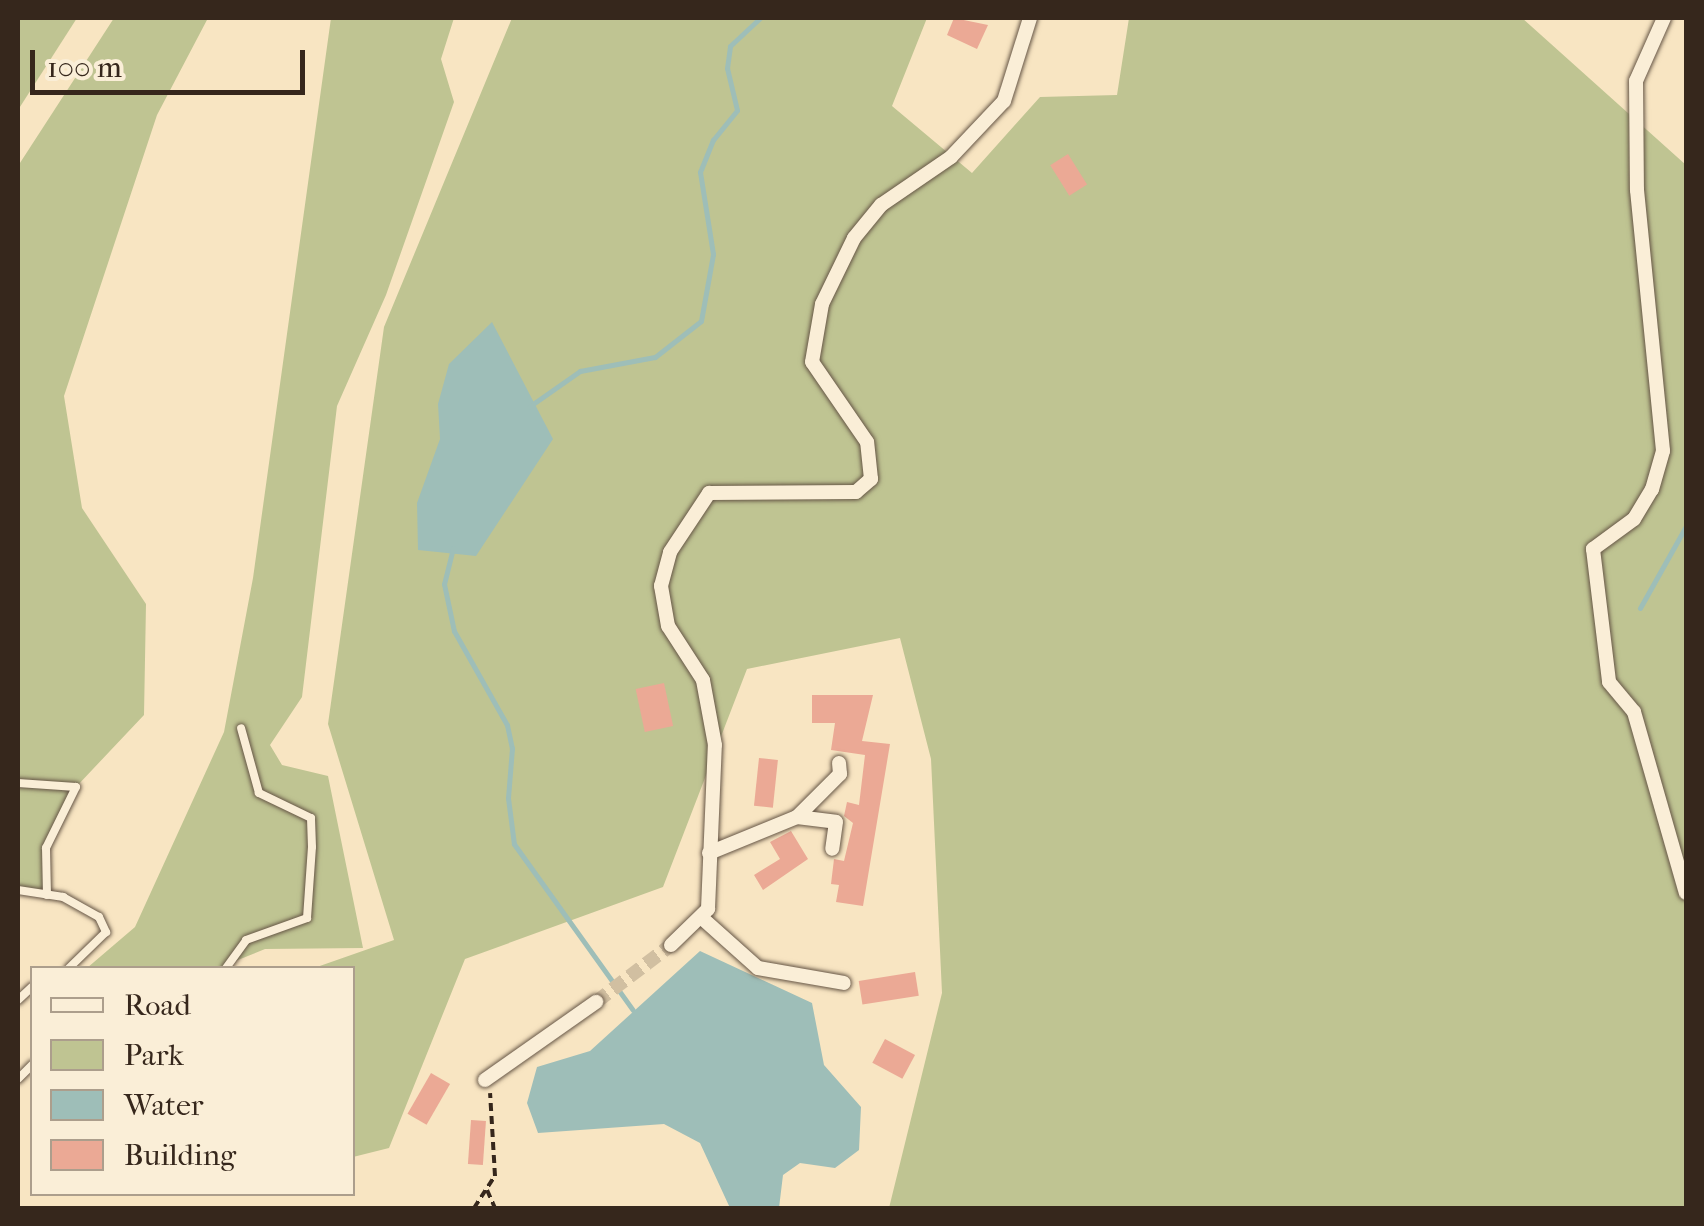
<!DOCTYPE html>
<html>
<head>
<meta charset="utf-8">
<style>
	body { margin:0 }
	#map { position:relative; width:1704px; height:1226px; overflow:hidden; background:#f8e5c2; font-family:"IM FELL French Canon",serif }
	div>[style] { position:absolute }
	.green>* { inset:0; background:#bfc492 }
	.water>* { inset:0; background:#9ebeb8 }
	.stream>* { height:5px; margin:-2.5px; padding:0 2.5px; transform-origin:2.5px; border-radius:2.5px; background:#9ebeb8 }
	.building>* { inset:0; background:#eba995; transform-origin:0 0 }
	.street-tunnel>* { height:14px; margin-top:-7px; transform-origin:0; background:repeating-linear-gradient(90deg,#d1bfa1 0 14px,transparent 0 21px) }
	.path>* { height:4px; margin-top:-2px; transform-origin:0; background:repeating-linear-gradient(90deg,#36271c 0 8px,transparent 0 13px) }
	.roads { filter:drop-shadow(0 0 2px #665646) drop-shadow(0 0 2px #665646) }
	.lane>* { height:8px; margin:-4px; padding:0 4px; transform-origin:4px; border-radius:4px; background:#faeed7 }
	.street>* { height:14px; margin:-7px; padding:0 7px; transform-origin:7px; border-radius:7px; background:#faeed7 }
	span { translate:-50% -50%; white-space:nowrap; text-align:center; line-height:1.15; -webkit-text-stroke:8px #faeed7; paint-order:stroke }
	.frame { position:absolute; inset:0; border:20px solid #36271c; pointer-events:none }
	.legend { position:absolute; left:30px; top:966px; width:325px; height:230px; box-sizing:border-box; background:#faeed7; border:2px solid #ac9e8c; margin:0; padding:12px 18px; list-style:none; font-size:30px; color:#36271c }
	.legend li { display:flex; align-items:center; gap:20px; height:50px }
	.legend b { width:50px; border:2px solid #ac9e8c }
	.scale { position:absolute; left:30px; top:50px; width:275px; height:45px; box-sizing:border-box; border:5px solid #36271c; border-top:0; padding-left:12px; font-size:30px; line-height:35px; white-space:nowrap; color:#36271c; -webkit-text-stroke:8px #faeed7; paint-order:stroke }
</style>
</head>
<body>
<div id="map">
	<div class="green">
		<div style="clip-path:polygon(18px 18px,77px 18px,18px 110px)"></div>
		<div style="clip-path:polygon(114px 18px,208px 18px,157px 115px,64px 396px,82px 508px,146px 604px,144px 715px,76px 787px,46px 848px,47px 895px,18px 890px,18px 166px)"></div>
		<div style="clip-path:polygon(331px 18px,454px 18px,441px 59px,454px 102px,386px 295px,337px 406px,302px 697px,270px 745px,282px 765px,328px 776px,363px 948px,265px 949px,218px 968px,87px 968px,135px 927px,224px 732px,253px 578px)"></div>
		<div style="clip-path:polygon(512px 18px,927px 18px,892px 106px,972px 173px,1040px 97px,1117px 95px,1129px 18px,1522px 18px,1686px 165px,1686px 1208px,889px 1208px,942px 993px,931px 759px,900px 638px,747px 669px,663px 887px,465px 959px,389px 1148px,353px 1157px,352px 968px,314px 968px,394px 940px,328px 724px,384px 327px)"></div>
	</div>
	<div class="water">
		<div style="clip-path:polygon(492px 322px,553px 439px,476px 556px,418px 550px,417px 503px,440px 439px,438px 404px,449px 364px)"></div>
		<div style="clip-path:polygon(700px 951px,812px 1003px,824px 1065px,861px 1107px,859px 1150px,835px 1168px,800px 1163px,783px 1175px,779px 1208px,730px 1208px,700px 1143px,664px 1124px,538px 1133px,527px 1103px,537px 1067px,590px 1051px)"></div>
	</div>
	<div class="stream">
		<div style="left:530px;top:406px;width:61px;rotate:-35deg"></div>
		<div style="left:580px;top:371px;width:76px;rotate:-10.6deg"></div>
		<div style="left:655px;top:357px;width:58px;rotate:-38deg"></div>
		<div style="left:701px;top:321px;width:68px;rotate:-79.8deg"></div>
		<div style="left:713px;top:254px;width:83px;rotate:-99deg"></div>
		<div style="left:700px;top:172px;width:35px;rotate:-68deg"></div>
		<div style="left:713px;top:140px;width:38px;rotate:-51deg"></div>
		<div style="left:737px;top:110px;width:43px;rotate:-103.4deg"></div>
		<div style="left:727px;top:68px;width:22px;rotate:-82deg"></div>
		<div style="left:730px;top:46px;width:41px;rotate:-43deg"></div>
		<div style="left:453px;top:548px;width:37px;rotate:104deg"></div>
		<div style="left:444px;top:584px;width:48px;rotate:78deg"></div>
		<div style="left:454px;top:631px;width:108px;rotate:60.6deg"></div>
		<div style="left:507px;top:725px;width:24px;rotate:78deg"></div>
		<div style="left:512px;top:748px;width:50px;rotate:94.6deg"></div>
		<div style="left:508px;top:798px;width:46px;rotate:82.6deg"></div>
		<div style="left:514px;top:844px;width:204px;rotate:54.4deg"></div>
		<div style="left:1640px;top:608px;width:94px;rotate:-60.7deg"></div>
	</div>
	<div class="building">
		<div style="clip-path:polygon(954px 18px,988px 25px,977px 49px,947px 35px)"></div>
		<div style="left:1068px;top:154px;width:36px;height:21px;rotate:58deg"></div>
		<div style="left:664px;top:683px;width:44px;height:29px;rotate:78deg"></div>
		<div style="clip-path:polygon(812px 695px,873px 695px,862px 741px,890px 744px,863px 906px,836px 902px,839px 885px,831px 884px,834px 859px,844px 861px,853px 823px,844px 816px,847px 802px,859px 805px,865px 755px,831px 750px,835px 723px,812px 723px)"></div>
		<div style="left:759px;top:758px;width:19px;height:48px;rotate:6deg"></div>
		<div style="clip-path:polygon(791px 831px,808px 859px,763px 890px,754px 875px,780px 859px,770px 842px)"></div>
		<div style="left:915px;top:972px;width:24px;height:57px;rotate:81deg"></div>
		<div style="left:885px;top:1039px;width:34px;height:27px;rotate:28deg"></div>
		<div style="left:431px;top:1073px;width:22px;height:47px;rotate:30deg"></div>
		<div style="left:471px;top:1120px;width:15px;height:44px;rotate:4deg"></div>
	</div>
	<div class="street-tunnel">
		<div style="left:596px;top:1002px;width:94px;rotate:-37.2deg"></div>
	</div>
	<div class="path">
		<div style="left:487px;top:1190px;width:20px;rotate:66deg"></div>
		<div style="left:474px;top:1208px;width:38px;rotate:-57deg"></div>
		<div style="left:495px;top:1176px;width:83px;rotate:-93.4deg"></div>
	</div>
	<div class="roads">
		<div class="lane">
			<div style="left:18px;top:783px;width:58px;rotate:3.9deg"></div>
			<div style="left:76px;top:787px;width:68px;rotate:116.2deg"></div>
			<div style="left:46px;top:848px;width:47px;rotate:88.8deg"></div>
			<div style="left:18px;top:890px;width:46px;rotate:8.8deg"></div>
			<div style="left:63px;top:897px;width:41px;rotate:29.1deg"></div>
			<div style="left:99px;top:917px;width:17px;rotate:65deg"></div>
			<div style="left:106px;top:932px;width:52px;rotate:135.8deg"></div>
			<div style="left:226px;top:968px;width:34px;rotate:-54deg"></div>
			<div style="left:246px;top:940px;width:65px;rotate:-19.8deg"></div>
			<div style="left:307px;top:918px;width:71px;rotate:-86deg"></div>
			<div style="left:312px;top:847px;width:29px;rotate:-92deg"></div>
			<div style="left:311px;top:818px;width:58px;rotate:-154.3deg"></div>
			<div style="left:259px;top:793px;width:67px;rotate:-105.5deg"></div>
			<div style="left:18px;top:1000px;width:19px;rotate:-43deg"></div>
			<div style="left:18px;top:1079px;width:20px;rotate:-45deg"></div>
		</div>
		<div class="street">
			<div style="left:1664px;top:18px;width:69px;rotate:114deg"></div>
			<div style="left:1636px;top:81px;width:109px;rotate:89.5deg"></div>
			<div style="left:1637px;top:190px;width:262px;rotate:84.3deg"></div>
			<div style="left:1663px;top:451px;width:40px;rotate:106deg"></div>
			<div style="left:1652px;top:489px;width:35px;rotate:121deg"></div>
			<div style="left:1634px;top:519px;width:51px;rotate:143.8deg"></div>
			<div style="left:1593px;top:549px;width:134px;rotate:83.1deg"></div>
			<div style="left:1609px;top:682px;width:39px;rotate:50deg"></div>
			<div style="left:1634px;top:712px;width:188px;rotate:74deg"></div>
			<div style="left:797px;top:817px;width:39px;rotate:7deg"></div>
			<div style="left:836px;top:822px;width:27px;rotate:98deg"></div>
			<div style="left:709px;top:853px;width:95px;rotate:-22.2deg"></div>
			<div style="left:797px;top:817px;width:61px;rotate:-45deg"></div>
			<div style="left:840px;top:774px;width:11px;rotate:-95deg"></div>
			<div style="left:702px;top:918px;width:75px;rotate:41.8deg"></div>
			<div style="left:758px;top:968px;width:87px;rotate:9.9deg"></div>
			<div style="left:671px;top:945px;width:52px;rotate:-44.2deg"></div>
			<div style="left:708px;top:909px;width:164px;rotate:-87.6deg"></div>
			<div style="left:715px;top:745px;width:66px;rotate:-100.5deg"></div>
			<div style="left:703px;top:680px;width:64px;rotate:-122.9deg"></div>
			<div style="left:668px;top:626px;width:41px;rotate:-99.9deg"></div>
			<div style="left:661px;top:586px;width:35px;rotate:-75deg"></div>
			<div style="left:670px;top:552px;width:71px;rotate:-56.5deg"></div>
			<div style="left:709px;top:493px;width:147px;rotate:-0.4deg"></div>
			<div style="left:856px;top:492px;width:20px;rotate:-41deg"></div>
			<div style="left:871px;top:479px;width:37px;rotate:-96deg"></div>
			<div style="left:867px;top:442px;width:97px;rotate:-124.5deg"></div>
			<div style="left:812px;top:362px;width:59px;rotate:-80.2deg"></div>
			<div style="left:822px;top:304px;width:73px;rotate:-64.1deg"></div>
			<div style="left:854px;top:238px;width:43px;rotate:-50.7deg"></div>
			<div style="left:881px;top:205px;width:85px;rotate:-34.4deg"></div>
			<div style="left:951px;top:157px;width:77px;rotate:-46.6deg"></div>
			<div style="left:1004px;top:101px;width:87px;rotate:-72.6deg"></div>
			<div style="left:485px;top:1080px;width:136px;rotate:-35.1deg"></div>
		</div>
	</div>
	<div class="frame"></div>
	<ul class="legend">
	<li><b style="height:12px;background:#faeed7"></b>Road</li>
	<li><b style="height:28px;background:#bfc492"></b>Park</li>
	<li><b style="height:28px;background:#9ebeb8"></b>Water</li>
	<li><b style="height:28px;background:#eba995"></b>Building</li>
	</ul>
	<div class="scale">100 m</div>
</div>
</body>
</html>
